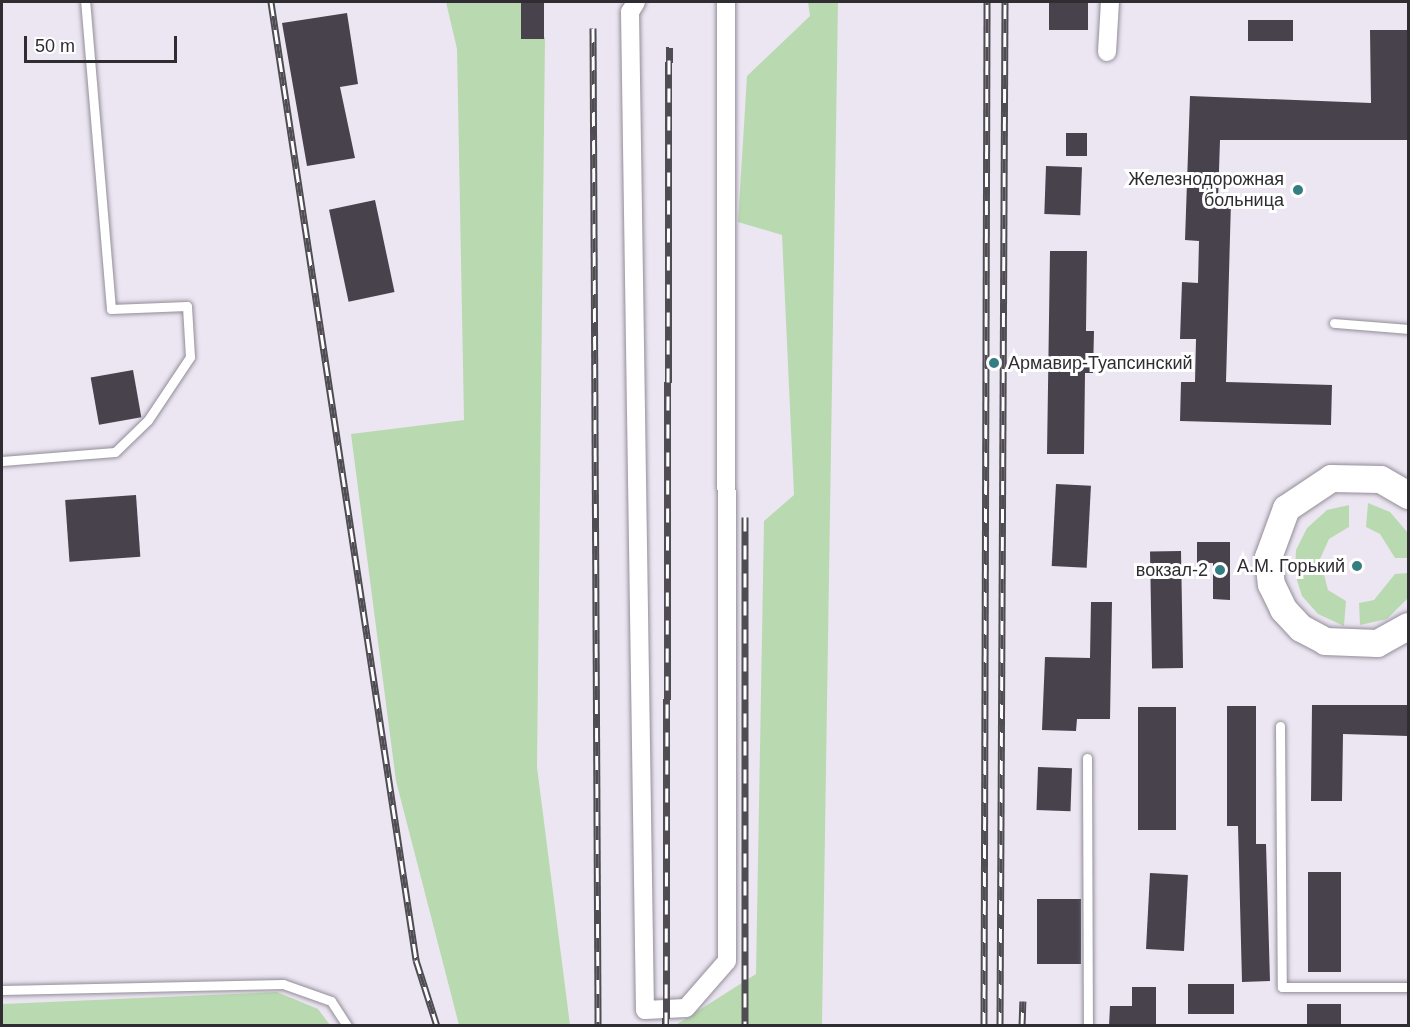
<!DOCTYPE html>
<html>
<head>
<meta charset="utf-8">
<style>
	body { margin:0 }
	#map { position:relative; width:1410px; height:1027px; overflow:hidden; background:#ece6f2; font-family:Arial,sans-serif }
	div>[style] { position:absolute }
	.green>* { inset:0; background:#b9dab0 }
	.building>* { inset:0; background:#47424c; transform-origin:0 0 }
	.roads { filter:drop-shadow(0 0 2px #928d98) drop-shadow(0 0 2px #928d98) }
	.lane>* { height:9px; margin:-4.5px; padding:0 4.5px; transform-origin:4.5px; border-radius:4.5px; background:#fff }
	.street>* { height:18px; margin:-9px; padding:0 9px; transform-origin:9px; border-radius:9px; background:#fff }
	.secondary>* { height:27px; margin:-13.5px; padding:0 13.5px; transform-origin:13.5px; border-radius:13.5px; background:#fff }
	.rail>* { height:7px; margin-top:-3.5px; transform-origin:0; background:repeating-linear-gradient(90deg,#fff 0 14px,#4f4d53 0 28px); box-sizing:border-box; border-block:2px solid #4f4d53 }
	.dots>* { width:16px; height:16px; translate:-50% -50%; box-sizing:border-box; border:3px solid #fff; border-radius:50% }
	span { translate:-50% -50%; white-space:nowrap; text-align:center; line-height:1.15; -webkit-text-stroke:6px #fff; paint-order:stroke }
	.poi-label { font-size:18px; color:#2f2d32 }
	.right { translate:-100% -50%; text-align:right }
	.left { translate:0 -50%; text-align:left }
	.frame { position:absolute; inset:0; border:3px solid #2f2d32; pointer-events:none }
	.scale { position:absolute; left:24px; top:36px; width:153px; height:27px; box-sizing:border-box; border:3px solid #2f2d32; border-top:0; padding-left:8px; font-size:18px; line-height:21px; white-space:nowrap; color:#2f2d32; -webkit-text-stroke:4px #fff; paint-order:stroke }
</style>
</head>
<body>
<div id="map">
	<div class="green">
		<div style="clip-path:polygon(446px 2px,521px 2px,522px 39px,545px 37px,537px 767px,570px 1025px,459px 1025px,396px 781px,351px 434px,464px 420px,457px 49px)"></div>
		<div style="clip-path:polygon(808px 2px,838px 2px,822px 1025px,674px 1026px,756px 974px,764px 521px,794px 495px,782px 235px,738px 222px,747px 76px,810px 16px)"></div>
		<div style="clip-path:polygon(1368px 503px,1390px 512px,1408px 533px,1408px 558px,1395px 558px,1380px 534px,1366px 527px)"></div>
		<div style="clip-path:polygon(1349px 505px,1349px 527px,1329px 539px,1320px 559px,1328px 590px,1346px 601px,1344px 626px,1318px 614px,1302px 596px,1295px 574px,1296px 550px,1307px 528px,1327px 510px)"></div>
		<div style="clip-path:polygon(1408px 573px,1408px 598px,1387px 619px,1360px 625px,1359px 603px,1374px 600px,1395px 574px)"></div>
		<div style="clip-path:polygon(277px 992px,318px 1009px,330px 1025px,2px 1025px,2px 1004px)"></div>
	</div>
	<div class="building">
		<div style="left:521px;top:2px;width:23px;height:37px"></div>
		<div style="left:1049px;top:2px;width:39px;height:28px"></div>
		<div style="clip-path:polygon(347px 13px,358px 84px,340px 87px,355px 158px,307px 166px,282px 23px)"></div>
		<div style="left:1293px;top:20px;width:21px;height:45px;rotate:90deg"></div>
		<div style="clip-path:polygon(1370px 30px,1408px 30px,1408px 140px,1220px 140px,1218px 201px,1231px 201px,1226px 382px,1332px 385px,1331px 425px,1180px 421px,1181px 382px,1195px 382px,1196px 339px,1180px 339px,1182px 282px,1198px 283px,1199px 241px,1185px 240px,1190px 96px,1371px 103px)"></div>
		<div style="left:1066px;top:133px;width:21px;height:23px"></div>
		<div style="left:1046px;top:166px;width:36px;height:48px;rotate:2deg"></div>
		<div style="left:375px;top:200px;width:94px;height:47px;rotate:78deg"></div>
		<div style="clip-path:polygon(1050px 251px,1087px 251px,1086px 331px,1094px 331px,1093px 373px,1085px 373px,1084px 454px,1047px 454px)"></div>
		<div style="left:133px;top:370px;width:48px;height:43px;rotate:80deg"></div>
		<div style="left:1056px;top:484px;width:35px;height:82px;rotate:3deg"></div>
		<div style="left:136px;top:495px;width:62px;height:71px;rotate:86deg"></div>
		<div style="clip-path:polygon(1197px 542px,1230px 542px,1230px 600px,1213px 599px,1213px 563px,1197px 563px)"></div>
		<div style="left:1181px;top:551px;width:117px;height:31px;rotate:89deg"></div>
		<div style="clip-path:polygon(1091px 602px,1112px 602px,1110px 719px,1077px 719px,1076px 731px,1042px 730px,1045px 657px,1090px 658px)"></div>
		<div style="clip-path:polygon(1312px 705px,1408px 705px,1408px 736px,1343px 734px,1342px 801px,1311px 801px)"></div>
		<div style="clip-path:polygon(1227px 706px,1256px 706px,1256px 844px,1266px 844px,1270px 981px,1242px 982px,1238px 826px,1227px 826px)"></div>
		<div style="left:1138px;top:707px;width:38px;height:123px"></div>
		<div style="left:1038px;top:767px;width:34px;height:43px;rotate:2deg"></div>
		<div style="left:1308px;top:872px;width:33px;height:100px"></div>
		<div style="left:1150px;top:873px;width:38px;height:76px;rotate:3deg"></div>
		<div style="left:1037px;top:899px;width:44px;height:65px"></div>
		<div style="left:1188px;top:984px;width:46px;height:30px"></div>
		<div style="clip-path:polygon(1132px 987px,1156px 987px,1156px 1026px,1109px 1026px,1110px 1006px,1132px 1006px)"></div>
		<div style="left:1307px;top:1004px;width:34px;height:22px"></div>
	</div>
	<div class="roads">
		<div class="lane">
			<div style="left:1334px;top:323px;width:74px;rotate:4.6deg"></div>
			<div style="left:2px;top:461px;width:113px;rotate:-4.6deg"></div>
			<div style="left:115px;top:452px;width:46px;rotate:-44.1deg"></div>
			<div style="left:148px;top:420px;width:76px;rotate:-56.3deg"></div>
			<div style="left:190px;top:357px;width:51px;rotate:-93.4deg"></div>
			<div style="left:187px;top:306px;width:76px;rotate:177.7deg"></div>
			<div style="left:111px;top:309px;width:308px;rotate:-94.8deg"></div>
			<div style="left:1280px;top:726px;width:261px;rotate:89.6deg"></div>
			<div style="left:1282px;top:987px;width:126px"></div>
			<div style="left:1087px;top:758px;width:268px;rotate:89.8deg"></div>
			<div style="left:2px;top:990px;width:281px;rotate:-1.2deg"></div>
			<div style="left:283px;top:984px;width:51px;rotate:19.5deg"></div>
			<div style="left:331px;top:1001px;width:30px;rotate:57deg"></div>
		</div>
		<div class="street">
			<div style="left:636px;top:2px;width:12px;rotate:121deg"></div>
			<div style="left:630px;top:12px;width:998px;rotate:89.14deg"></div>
			<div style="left:645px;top:1010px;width:41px;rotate:-2.8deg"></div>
			<div style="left:686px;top:1008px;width:62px;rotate:-48.9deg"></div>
			<div style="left:727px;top:961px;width:959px;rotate:-90.06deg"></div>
			<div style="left:1107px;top:52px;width:50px;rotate:-86.6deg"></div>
		</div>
		<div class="secondary">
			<div style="left:1408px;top:495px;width:32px;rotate:-150deg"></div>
			<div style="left:1380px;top:479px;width:49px;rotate:-178.8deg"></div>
			<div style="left:1331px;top:478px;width:54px;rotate:146.3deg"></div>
			<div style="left:1286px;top:508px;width:52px;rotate:110.2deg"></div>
			<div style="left:1268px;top:557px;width:27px;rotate:84deg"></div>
			<div style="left:1271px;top:584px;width:28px;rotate:64deg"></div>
			<div style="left:1283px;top:609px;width:26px;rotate:47deg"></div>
			<div style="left:1301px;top:628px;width:27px;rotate:28deg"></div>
			<div style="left:1325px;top:641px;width:52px;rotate:2.2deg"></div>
			<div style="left:1377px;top:643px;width:35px;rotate:-29deg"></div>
		</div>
	</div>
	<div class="rail">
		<div style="left:271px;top:2px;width:969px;rotate:81.39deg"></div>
		<div style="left:416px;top:960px;width:69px;rotate:72.3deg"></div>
		<div style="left:593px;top:28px;width:998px;rotate:89.71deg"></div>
		<div style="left:745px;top:517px;width:509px;rotate:90deg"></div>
		<div style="left:666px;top:1026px;width:979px;rotate:-89.82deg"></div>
		<div style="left:984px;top:1026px;width:1024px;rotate:-89.83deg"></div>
		<div style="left:1000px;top:1026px;width:1024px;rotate:-89.72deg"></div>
		<div style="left:1022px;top:1026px;width:25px;rotate:-88deg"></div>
	</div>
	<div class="dots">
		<div style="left:1298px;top:190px;background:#347d81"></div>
		<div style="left:994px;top:363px;background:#347d81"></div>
		<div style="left:1357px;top:566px;background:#347d81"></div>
		<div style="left:1220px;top:570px;background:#347d81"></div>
	</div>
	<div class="poi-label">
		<span class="right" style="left:1284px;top:190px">Железнодорожная<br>больница</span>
		<span class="left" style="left:1008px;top:363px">Армавир-Туапсинский</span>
		<span class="right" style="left:1345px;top:566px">А.М. Горький</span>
		<span class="right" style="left:1208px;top:570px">вокзал-2</span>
	</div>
	<div class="frame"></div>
	<div class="scale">50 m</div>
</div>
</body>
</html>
